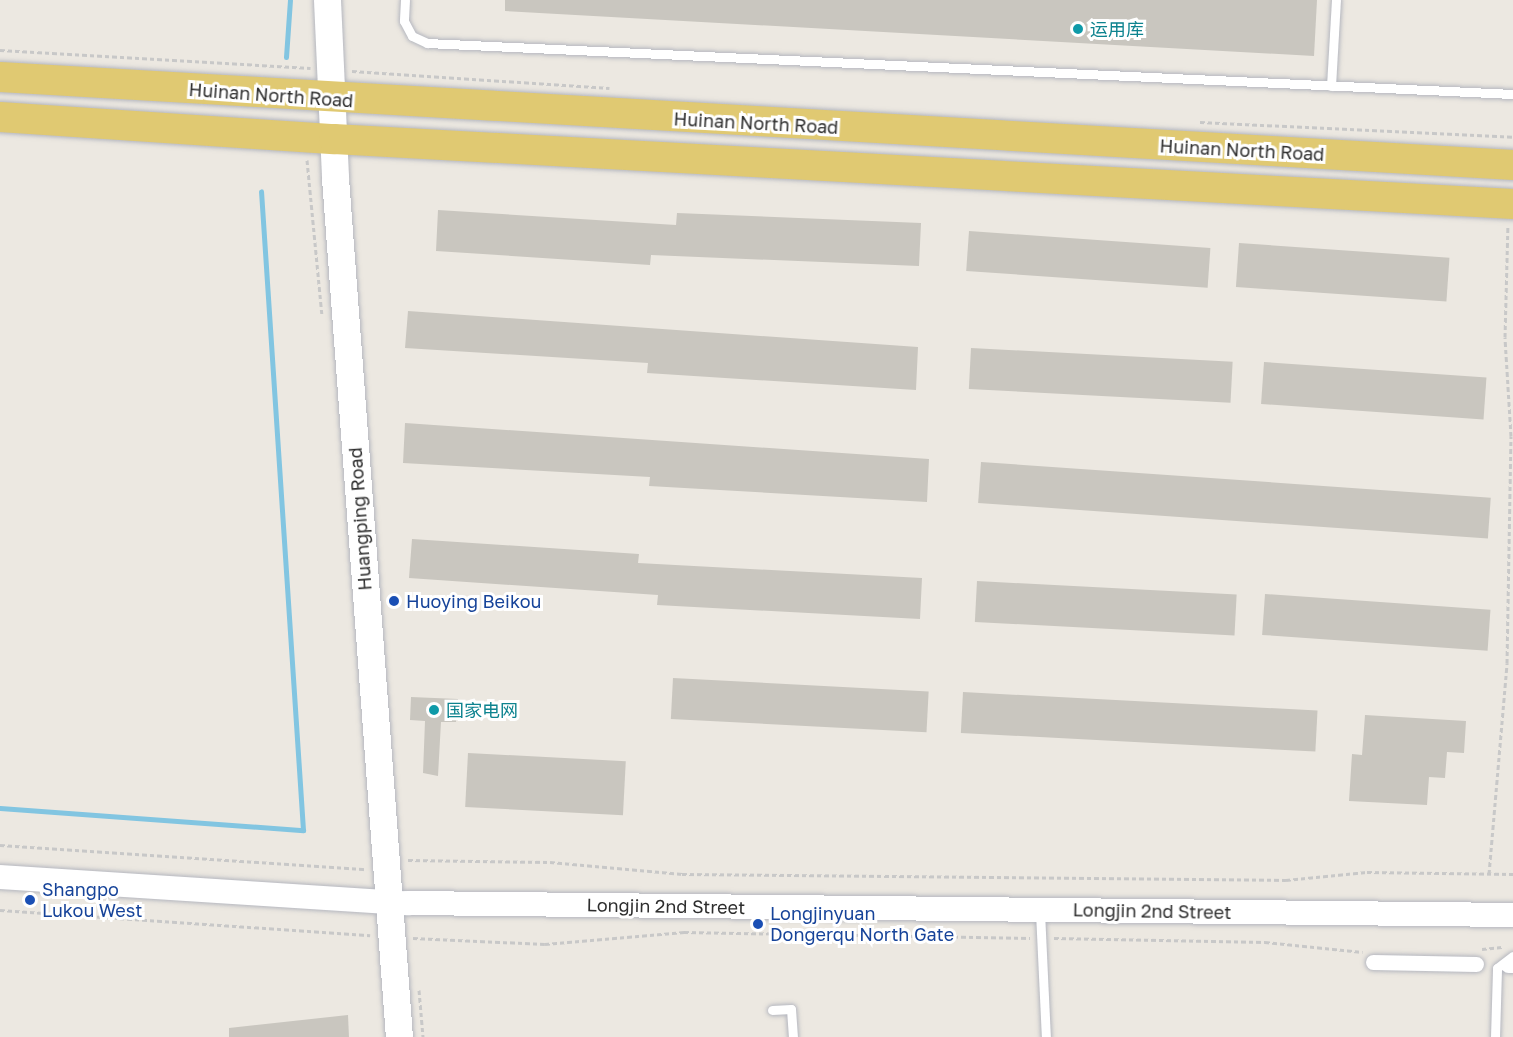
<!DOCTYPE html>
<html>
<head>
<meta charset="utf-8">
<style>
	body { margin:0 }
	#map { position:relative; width:1513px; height:1037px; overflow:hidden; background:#ece8e1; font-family:"Golos Text","Noto Sans SC",sans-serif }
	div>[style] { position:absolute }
	.stream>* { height:5px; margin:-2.5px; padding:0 2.5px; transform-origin:2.5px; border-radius:2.5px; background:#82c5e1 }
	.building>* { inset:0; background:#c9c6bf; transform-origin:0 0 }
	.path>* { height:3px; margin-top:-1.5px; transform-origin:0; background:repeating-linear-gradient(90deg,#c8c8c8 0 4.5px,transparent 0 7.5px) }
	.roads { filter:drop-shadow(0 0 2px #b5b7bf) drop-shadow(0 0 2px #b5b7bf) }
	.service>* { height:9px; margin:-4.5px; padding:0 4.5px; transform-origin:4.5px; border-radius:4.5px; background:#fff }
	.pedestrian>* { height:15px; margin:-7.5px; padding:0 7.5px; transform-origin:7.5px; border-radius:7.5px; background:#fff }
	.tertiary>* { height:24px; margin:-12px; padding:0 12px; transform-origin:12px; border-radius:12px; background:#fff }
	.secondary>* { height:27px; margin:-13.5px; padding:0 13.5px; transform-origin:13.5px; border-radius:13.5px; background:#fff }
	.primary>* { height:30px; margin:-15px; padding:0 15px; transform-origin:15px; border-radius:15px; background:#e0c972 }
	.dots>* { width:16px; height:16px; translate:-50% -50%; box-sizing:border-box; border:3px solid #fff; border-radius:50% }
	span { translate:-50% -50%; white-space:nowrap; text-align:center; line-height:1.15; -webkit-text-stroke:6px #fff; paint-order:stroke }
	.culture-label { font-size:18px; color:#0d838f }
	.left { translate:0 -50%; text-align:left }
	.street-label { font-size:18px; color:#2d2d2d }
	.transit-label { font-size:18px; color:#164399 }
</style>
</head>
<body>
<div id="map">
	<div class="stream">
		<div style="left:286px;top:57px;width:57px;rotate:-86deg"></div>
		<div style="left:0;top:808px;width:304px;rotate:4.2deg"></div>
		<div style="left:303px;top:830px;width:640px;rotate:-93.76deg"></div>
	</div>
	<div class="building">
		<div style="clip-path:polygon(505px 0,1317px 0,1314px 56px,505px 11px)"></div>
		<div style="clip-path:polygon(438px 210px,676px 225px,677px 213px,921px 223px,919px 266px,651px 255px,650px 265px,436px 251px)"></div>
		<div style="left:969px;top:231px;width:242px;height:40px;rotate:4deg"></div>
		<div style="left:1239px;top:243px;width:211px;height:44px;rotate:4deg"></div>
		<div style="clip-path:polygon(408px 311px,918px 347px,916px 390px,647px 373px,648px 363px,405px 348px)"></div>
		<div style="left:971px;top:348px;width:262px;height:41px;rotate:3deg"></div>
		<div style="left:1264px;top:362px;width:223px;height:42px;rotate:4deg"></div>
		<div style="clip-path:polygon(405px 423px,929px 459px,927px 502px,649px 486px,650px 477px,403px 463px)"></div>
		<div style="left:981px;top:462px;width:511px;height:41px;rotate:4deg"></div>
		<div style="clip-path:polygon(412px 539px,639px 554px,638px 563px,922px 578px,920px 619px,657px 605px,658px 595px,409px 578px)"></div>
		<div style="left:977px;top:581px;width:260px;height:41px;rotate:3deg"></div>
		<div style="left:1265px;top:594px;width:226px;height:41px;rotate:4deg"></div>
		<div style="left:673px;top:678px;width:256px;height:41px;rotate:3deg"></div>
		<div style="left:963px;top:692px;width:355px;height:41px;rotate:3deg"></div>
		<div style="clip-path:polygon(411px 697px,458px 699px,456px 722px,441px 722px,438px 776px,423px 773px,425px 721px,410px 720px)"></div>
		<div style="clip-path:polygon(1365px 715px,1466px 721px,1464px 753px,1447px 752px,1445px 778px,1429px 777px,1427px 805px,1349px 801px,1352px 754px,1362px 755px)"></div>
		<div style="left:468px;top:753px;width:158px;height:54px;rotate:3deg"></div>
		<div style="clip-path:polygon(348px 1015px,349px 1037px,229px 1037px,229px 1028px)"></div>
	</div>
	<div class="path">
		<div style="left:0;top:50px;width:311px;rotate:3.3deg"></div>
		<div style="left:352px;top:71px;width:258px;rotate:3.8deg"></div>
		<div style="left:1200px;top:122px;width:313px;rotate:2.7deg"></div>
		<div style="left:307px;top:160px;width:156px;rotate:84.5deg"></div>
		<div style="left:0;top:845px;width:367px;rotate:3.8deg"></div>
		<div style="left:408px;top:860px;width:142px;rotate:0.8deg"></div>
		<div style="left:550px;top:862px;width:133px;rotate:5.2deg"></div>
		<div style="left:682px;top:874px;width:604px;rotate:0.57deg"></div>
		<div style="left:1286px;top:880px;width:81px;rotate:-5.6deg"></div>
		<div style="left:1367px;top:872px;width:146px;rotate:0.8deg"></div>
		<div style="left:1489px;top:874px;width:212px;rotate:-85.1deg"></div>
		<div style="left:1507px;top:663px;width:227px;rotate:-89deg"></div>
		<div style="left:1511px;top:436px;width:99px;rotate:-93.5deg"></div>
		<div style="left:1505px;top:337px;width:111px;rotate:-88.5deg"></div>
		<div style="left:0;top:910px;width:371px;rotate:3.9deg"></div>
		<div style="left:413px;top:938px;width:132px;rotate:2.6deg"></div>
		<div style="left:545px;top:944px;width:140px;rotate:-4.9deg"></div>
		<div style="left:684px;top:932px;width:346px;rotate:1deg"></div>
		<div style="left:1054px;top:938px;width:211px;rotate:1.1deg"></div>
		<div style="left:1265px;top:942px;width:98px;rotate:5.9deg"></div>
		<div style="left:1482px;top:949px;width:20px;rotate:-6deg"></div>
		<div style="left:419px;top:990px;width:47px;rotate:85.1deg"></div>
	</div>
	<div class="roads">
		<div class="service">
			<div style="left:405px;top:0;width:21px;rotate:93deg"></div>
			<div style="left:404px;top:21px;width:17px;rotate:62deg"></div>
			<div style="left:412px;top:36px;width:17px;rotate:25deg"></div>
			<div style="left:427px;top:43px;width:1087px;rotate:2.69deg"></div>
			<div style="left:1331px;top:86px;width:86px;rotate:-86.7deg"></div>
			<div style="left:1040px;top:912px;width:125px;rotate:87.3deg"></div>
			<div style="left:772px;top:1010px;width:19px;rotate:-3deg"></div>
			<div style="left:791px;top:1009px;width:28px;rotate:86deg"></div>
			<div style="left:1495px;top:1037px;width:69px;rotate:-88.3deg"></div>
			<div style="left:1497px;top:968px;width:20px;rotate:-37deg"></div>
		</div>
		<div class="pedestrian">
			<div style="left:1373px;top:962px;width:103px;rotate:1.1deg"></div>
			<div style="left:1508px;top:965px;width:5px"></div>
		</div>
		<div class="tertiary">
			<div style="left:0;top:877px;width:408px;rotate:3.7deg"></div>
			<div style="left:407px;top:903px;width:1106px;rotate:0.62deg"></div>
		</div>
		<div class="secondary">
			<div style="left:327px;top:0;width:178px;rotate:87.4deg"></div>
			<div style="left:335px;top:178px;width:861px;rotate:85.74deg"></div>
		</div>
		<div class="primary">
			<div style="left:0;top:77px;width:1516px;rotate:3.33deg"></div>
			<div style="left:0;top:117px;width:335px;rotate:3.8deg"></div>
			<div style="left:334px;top:139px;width:1181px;rotate:3.16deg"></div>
		</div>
	</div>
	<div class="dots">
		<div style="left:1078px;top:29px;background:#0f9aa8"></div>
		<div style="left:394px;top:601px;background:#1a4fb4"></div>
		<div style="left:434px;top:710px;background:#0f9aa8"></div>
		<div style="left:30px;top:900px;background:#1a4fb4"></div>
		<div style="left:758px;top:924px;background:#1a4fb4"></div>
	</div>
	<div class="culture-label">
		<span class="left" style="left:1090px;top:29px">运用库</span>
		<span class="left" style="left:446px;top:710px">国家电网</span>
	</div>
	<div class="street-label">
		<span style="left:271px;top:95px;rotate:4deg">Huinan North Road</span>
		<span style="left:756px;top:123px;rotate:3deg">Huinan North Road</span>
		<span style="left:1242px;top:150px;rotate:3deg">Huinan North Road</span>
		<span style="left:360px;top:519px;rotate:-94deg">Huangping Road</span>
		<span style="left:666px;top:906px;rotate:1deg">Longjin 2nd Street</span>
		<span style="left:1152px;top:911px;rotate:1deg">Longjin 2nd Street</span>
	</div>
	<div class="transit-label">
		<span class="left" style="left:406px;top:601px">Huoying Beikou</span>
		<span class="left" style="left:42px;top:900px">Shangpo<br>Lukou West</span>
		<span class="left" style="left:770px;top:924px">Longjinyuan<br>Dongerqu North Gate</span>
	</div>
</div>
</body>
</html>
